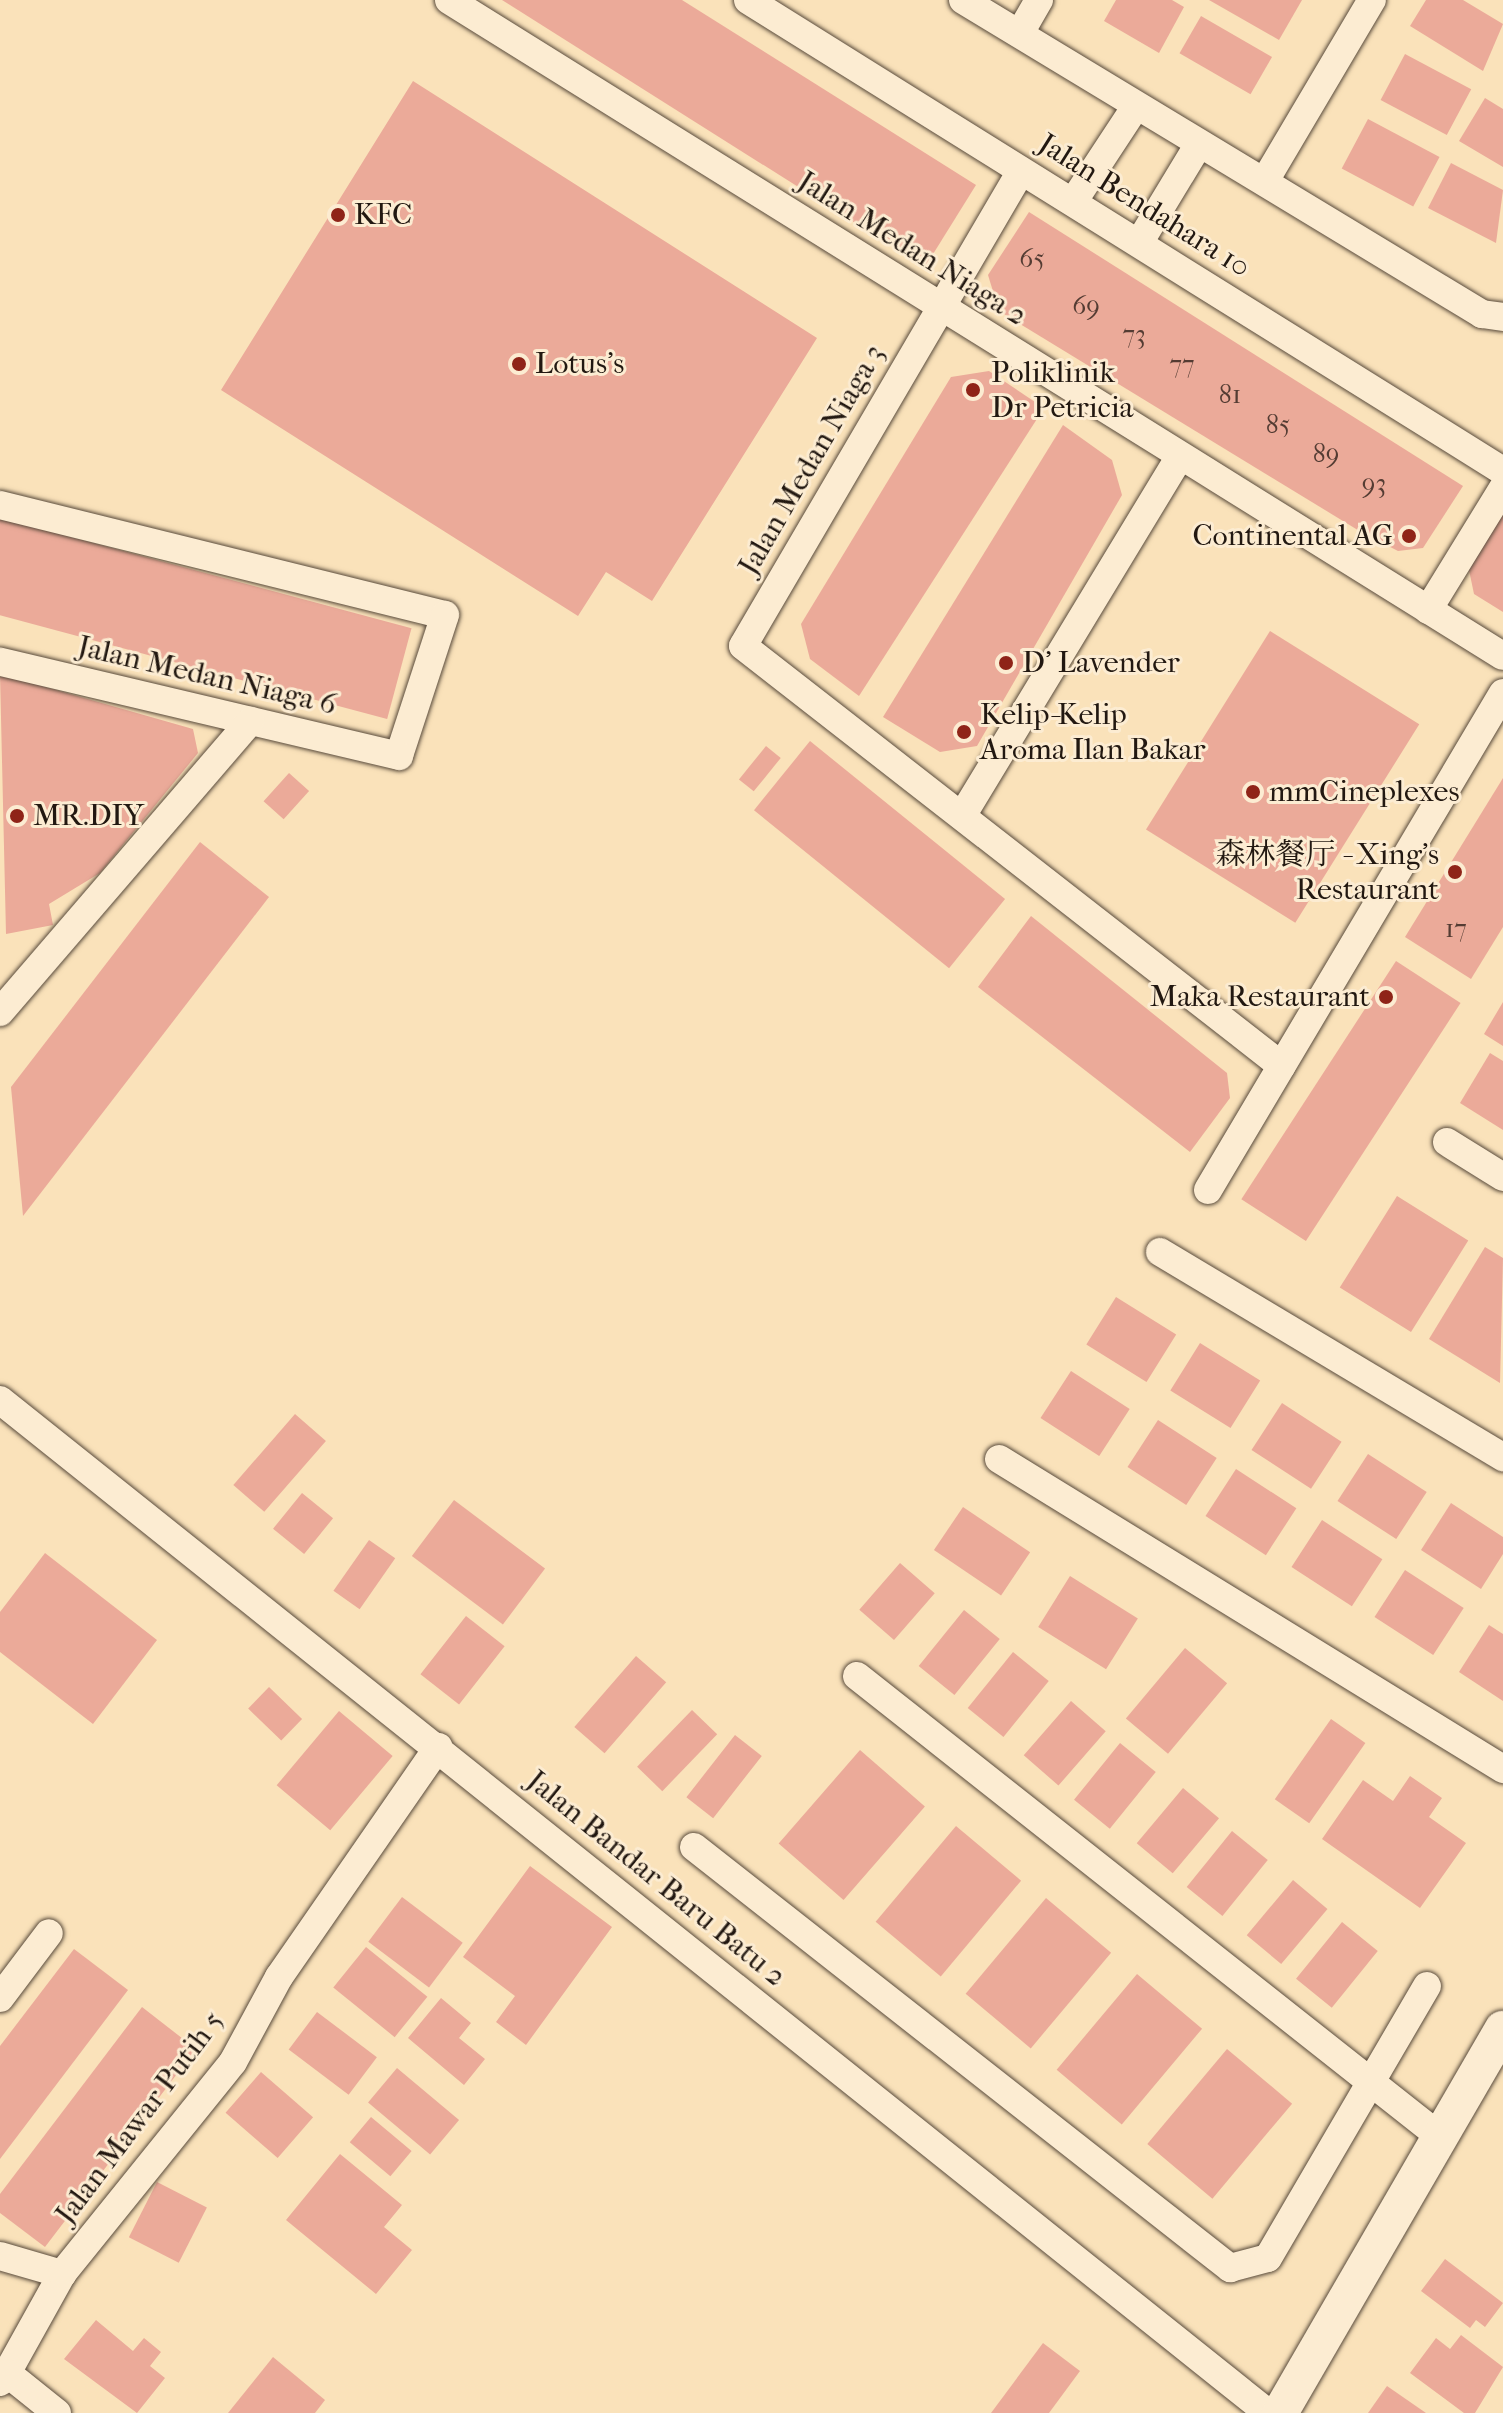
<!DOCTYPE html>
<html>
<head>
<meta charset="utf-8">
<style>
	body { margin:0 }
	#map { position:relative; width:1503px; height:2413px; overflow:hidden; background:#fae2ba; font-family:"IM FELL French Canon","Noto Serif SC",serif }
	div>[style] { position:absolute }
	.building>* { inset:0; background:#ebaa99; transform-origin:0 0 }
	.roads { filter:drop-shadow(0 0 2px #584a3b) drop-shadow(0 0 2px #584a3b) }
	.minor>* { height:28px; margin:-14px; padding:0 14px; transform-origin:14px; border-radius:14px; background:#fcecd2 }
	.tertiary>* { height:36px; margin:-18px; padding:0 18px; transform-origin:18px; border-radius:18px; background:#fcecd2 }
	.dots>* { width:22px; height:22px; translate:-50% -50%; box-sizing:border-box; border:4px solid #fcecd2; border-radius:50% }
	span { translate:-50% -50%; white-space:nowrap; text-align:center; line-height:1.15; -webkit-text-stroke:6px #fcecd2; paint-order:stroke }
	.number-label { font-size:26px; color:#543c33 }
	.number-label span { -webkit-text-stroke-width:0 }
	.street-label { font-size:30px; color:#221811 }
	.poi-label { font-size:30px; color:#221811 }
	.left { translate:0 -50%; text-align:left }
	.right { translate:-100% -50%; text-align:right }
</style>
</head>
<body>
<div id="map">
	<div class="building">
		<div style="clip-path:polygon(502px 0,682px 0,976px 185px,925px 267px)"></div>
		<div style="clip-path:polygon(1116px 0,1172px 0,1184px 7px,1159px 53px,1104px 21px)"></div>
		<div style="clip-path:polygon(1209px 0,1302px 0,1279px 40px)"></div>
		<div style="clip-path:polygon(1426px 0,1463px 0,1503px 24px,1483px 71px,1410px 26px)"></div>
		<div style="left:1201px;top:16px;width:82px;height:43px;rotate:30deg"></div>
		<div style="left:1405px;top:54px;width:75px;height:52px;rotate:28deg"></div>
		<div style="clip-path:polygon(413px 81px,817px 338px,652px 601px,606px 572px,578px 616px,221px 390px)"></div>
		<div style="clip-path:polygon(1485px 98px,1503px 109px,1503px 167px,1459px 141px)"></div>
		<div style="left:1368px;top:119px;width:81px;height:56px;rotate:28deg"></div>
		<div style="clip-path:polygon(1451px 163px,1503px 190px,1496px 243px,1428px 208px)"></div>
		<div style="clip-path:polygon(1029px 212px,1463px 486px,1423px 548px,1398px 551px,1361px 532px,999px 311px,988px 275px)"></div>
		<div style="clip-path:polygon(989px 371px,1044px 408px,859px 696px,810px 659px,801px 624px,951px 377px)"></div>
		<div style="clip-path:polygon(1063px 425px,1112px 460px,1122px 495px,977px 746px,940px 752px,883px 717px)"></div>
		<div style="clip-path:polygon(1503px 512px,1503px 612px,1474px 594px,1469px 570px)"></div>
		<div style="left:0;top:518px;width:426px;height:94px;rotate:15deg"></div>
		<div style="left:1270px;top:631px;width:176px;height:234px;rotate:32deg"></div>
		<div style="clip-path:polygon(0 674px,193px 729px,198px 753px,100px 873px,49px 904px,53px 925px,6px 934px)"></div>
		<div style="left:810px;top:741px;width:251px;height:89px;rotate:39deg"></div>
		<div style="left:766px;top:746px;width:19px;height:43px;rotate:39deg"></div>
		<div style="left:289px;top:773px;width:27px;height:38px;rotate:42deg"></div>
		<div style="clip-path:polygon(1503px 778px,1503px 927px,1471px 979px,1405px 937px)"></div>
		<div style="clip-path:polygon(200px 842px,269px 897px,23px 1216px,11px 1087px)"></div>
		<div style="clip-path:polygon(1031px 916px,1227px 1073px,1230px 1098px,1190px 1152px,978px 987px)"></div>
		<div style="left:1396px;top:961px;width:77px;height:284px;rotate:33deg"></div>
		<div style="clip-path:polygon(1503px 1002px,1503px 1046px,1484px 1034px)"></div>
		<div style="clip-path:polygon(1490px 1053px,1503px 1061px,1503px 1130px,1460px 1103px)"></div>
		<div style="left:1397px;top:1196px;width:84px;height:108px;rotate:32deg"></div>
		<div style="clip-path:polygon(1485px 1247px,1503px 1258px,1500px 1383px,1429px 1339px)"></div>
		<div style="left:1116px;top:1297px;width:71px;height:56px;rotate:32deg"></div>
		<div style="left:1200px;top:1343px;width:71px;height:56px;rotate:32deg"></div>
		<div style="left:1071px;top:1371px;width:70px;height:56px;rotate:33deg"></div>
		<div style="left:1282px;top:1403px;width:71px;height:56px;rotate:33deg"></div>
		<div style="left:295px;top:1414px;width:41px;height:94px;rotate:41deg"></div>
		<div style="left:1158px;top:1420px;width:70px;height:56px;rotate:33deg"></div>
		<div style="left:1368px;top:1454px;width:70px;height:56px;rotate:33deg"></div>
		<div style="left:1236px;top:1469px;width:72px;height:56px;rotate:33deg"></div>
		<div style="left:302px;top:1493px;width:40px;height:46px;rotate:39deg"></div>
		<div style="left:454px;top:1500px;width:114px;height:70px;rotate:37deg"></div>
		<div style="clip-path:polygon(1451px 1503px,1503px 1537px,1503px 1554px,1481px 1589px,1421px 1550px)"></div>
		<div style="left:963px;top:1507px;width:81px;height:52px;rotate:34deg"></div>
		<div style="left:1322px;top:1520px;width:72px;height:56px;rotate:33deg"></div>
		<div style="left:369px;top:1540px;width:32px;height:62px;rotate:35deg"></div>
		<div style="clip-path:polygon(45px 1553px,157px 1640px,93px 1724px,0 1652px,0 1612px)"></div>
		<div style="left:900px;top:1563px;width:46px;height:62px;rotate:41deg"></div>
		<div style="left:1405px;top:1570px;width:70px;height:56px;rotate:33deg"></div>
		<div style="left:1070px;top:1576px;width:80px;height:60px;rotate:32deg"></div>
		<div style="left:964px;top:1610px;width:46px;height:72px;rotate:39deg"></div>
		<div style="left:466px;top:1616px;width:49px;height:74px;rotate:38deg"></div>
		<div style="clip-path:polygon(1489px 1625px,1503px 1634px,1503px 1701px,1459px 1672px)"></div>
		<div style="left:1185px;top:1648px;width:55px;height:92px;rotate:40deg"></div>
		<div style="left:1013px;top:1652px;width:46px;height:72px;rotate:39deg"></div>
		<div style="left:636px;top:1656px;width:40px;height:94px;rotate:41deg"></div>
		<div style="left:269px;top:1687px;width:46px;height:30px;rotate:44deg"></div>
		<div style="left:1071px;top:1701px;width:46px;height:72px;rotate:41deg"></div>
		<div style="left:692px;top:1710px;width:35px;height:79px;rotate:44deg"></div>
		<div style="left:339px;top:1711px;width:70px;height:97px;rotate:40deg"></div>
		<div style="left:1331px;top:1719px;width:42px;height:98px;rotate:35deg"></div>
		<div style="left:735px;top:1735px;width:34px;height:79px;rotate:38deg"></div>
		<div style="left:1120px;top:1743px;width:46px;height:73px;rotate:39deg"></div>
		<div style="left:860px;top:1750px;width:86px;height:124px;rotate:41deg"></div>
		<div style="clip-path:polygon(1410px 1776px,1442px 1798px,1429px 1817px,1466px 1843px,1420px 1908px,1322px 1839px,1363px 1780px,1393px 1801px)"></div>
		<div style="left:1183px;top:1788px;width:47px;height:72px;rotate:40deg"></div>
		<div style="left:956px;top:1826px;width:85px;height:125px;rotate:40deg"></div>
		<div style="left:1232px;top:1831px;width:46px;height:72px;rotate:39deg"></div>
		<div style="clip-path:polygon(530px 1866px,612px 1927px,526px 2045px,496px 2022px,515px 1996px,463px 1957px)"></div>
		<div style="left:1293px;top:1880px;width:45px;height:72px;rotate:40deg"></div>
		<div style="left:402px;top:1897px;width:76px;height:56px;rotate:37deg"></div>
		<div style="left:1046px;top:1898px;width:85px;height:125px;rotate:40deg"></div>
		<div style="left:1342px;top:1922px;width:46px;height:73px;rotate:39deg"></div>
		<div style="left:366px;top:1947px;width:79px;height:52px;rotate:39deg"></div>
		<div style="clip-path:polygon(74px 1949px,128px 1990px,0 2159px,0 2046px)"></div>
		<div style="left:1137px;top:1974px;width:85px;height:125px;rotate:40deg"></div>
		<div style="clip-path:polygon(441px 1998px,471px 2023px,459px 2038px,485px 2059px,464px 2085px,408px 2038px)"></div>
		<div style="clip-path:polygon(142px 2007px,196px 2049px,45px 2247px,0 2213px,0 2194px)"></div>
		<div style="left:317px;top:2012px;width:75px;height:47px;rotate:37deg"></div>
		<div style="left:1227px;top:2049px;width:85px;height:124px;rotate:40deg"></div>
		<div style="left:397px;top:2068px;width:81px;height:45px;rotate:40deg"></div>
		<div style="left:261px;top:2072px;width:69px;height:54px;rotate:41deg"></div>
		<div style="left:371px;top:2117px;width:53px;height:33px;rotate:40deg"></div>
		<div style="clip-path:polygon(340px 2154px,402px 2205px,384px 2227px,412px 2250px,376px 2294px,286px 2220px)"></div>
		<div style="left:157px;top:2182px;width:56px;height:62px;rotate:27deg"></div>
		<div style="clip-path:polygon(1445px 2259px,1503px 2303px,1485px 2327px,1476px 2320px,1470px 2328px,1421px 2291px)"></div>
		<div style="clip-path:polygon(96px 2320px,133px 2351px,144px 2338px,161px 2352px,150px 2366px,165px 2378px,137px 2413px,64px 2359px)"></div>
		<div style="clip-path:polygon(1461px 2335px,1503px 2367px,1475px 2413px,1464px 2413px,1410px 2373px,1436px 2338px,1450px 2349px)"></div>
		<div style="clip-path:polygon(1043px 2343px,1080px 2371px,1049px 2413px,991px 2413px)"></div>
		<div style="clip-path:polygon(273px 2357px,325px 2400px,315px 2413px,228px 2413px)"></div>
		<div style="clip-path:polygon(1387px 2386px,1426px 2413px,1368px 2413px)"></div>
	</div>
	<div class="roads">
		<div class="minor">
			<div style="left:449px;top:0;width:1241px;rotate:31.9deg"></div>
			<div style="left:748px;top:0;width:890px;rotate:31.96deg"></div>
			<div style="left:963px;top:0;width:607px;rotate:31.17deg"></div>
			<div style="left:1482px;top:314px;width:21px;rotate:8deg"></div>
			<div style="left:1020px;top:33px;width:38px;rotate:-60deg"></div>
			<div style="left:1021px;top:171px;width:550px;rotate:120.34deg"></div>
			<div style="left:743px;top:646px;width:683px;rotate:37.93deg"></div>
			<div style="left:1266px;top:179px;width:208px;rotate:-59.4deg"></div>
			<div style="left:1073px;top:202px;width:115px;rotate:-56.7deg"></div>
			<div style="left:1139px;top:243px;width:116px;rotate:-58.8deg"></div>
			<div style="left:0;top:505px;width:458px;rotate:13.9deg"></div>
			<div style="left:445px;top:615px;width:148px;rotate:108.1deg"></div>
			<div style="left:399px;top:756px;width:410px;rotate:-166.7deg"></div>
			<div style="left:1428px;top:610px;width:143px;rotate:-58.4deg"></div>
			<div style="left:962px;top:816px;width:421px;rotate:-58.8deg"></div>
			<div style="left:0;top:1012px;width:384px;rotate:-49.3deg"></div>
			<div style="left:1447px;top:1142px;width:66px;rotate:32deg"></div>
			<div style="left:1208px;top:1190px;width:578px;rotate:-59.31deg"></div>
			<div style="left:1160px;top:1252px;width:400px;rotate:30.9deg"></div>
			<div style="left:0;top:1400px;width:1623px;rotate:38.62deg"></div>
			<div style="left:999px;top:1459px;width:592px;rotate:31.59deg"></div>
			<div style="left:857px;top:1676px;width:742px;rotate:38.32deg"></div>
			<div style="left:694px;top:1847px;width:682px;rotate:38.15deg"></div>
			<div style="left:1230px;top:2268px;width:39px;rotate:-15deg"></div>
			<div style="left:1268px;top:2258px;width:315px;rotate:-59.7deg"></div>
			<div style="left:0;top:1998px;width:81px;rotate:-53deg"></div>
			<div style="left:0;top:2256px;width:65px;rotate:16.2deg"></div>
			<div style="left:7px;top:2373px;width:113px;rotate:-60.9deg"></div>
			<div style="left:62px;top:2274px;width:272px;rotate:-51.1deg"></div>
			<div style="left:233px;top:2062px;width:97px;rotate:-61.6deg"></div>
			<div style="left:279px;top:1977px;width:280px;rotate:-55.3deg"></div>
			<div style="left:0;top:2382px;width:11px;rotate:-52deg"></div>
			<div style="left:7px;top:2373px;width:64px;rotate:38.7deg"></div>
		</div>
		<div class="tertiary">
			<div style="left:1280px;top:2413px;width:444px;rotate:-59.9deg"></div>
		</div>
	</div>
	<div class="dots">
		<div style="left:338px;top:215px;background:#8f2418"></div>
		<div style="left:519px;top:364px;background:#8f2418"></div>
		<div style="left:973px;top:390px;background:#8f2418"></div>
		<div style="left:1409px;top:536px;background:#8f2418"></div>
		<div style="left:1006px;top:663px;background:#8f2418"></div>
		<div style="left:964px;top:732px;background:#8f2418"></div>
		<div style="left:1253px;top:792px;background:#8f2418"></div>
		<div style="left:17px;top:816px;background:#8f2418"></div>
		<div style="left:1455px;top:872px;background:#8f2418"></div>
		<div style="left:1386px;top:997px;background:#8f2418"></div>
	</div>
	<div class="number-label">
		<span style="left:1032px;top:259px">65</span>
		<span style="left:1086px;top:306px">69</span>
		<span style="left:1134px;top:335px">73</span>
		<span style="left:1182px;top:365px">77</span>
		<span style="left:1230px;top:395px">81</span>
		<span style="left:1278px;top:425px">85</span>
		<span style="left:1326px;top:454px">89</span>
		<span style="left:1374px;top:484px">93</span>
		<span style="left:1456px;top:929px">17</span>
	</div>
	<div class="street-label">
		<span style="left:1144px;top:206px;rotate:32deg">Jalan Bendahara 10</span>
		<span style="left:912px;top:249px;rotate:32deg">Jalan Medan Niaga 2</span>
		<span style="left:812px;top:460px;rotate:-60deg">Jalan Medan Niaga 3</span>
		<span style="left:207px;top:676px;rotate:13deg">Jalan Medan Niaga 6</span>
		<span style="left:656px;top:1879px;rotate:39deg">Jalan Bandar Baru Batu 2</span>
		<span style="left:140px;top:2118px;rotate:-53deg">Jalan Mawar Putih 5</span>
	</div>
	<div class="poi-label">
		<span class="left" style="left:354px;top:215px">KFC</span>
		<span class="left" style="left:535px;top:364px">Lotus's</span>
		<span class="left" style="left:991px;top:390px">Poliklinik<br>Dr Petricia</span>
		<span class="right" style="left:1393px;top:536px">Continental AG</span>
		<span class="left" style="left:1022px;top:663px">D’ Lavender</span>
		<span class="left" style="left:980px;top:732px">Kelip-Kelip<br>Aroma Ilan Bakar</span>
		<span class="left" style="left:1269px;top:792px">mmCineplexes</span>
		<span class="left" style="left:33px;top:816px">MR.DIY</span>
		<span class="right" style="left:1439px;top:872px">森林餐厅 - Xing's<br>Restaurant</span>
		<span class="right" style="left:1370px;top:997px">Maka Restaurant</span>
	</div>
</div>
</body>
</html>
